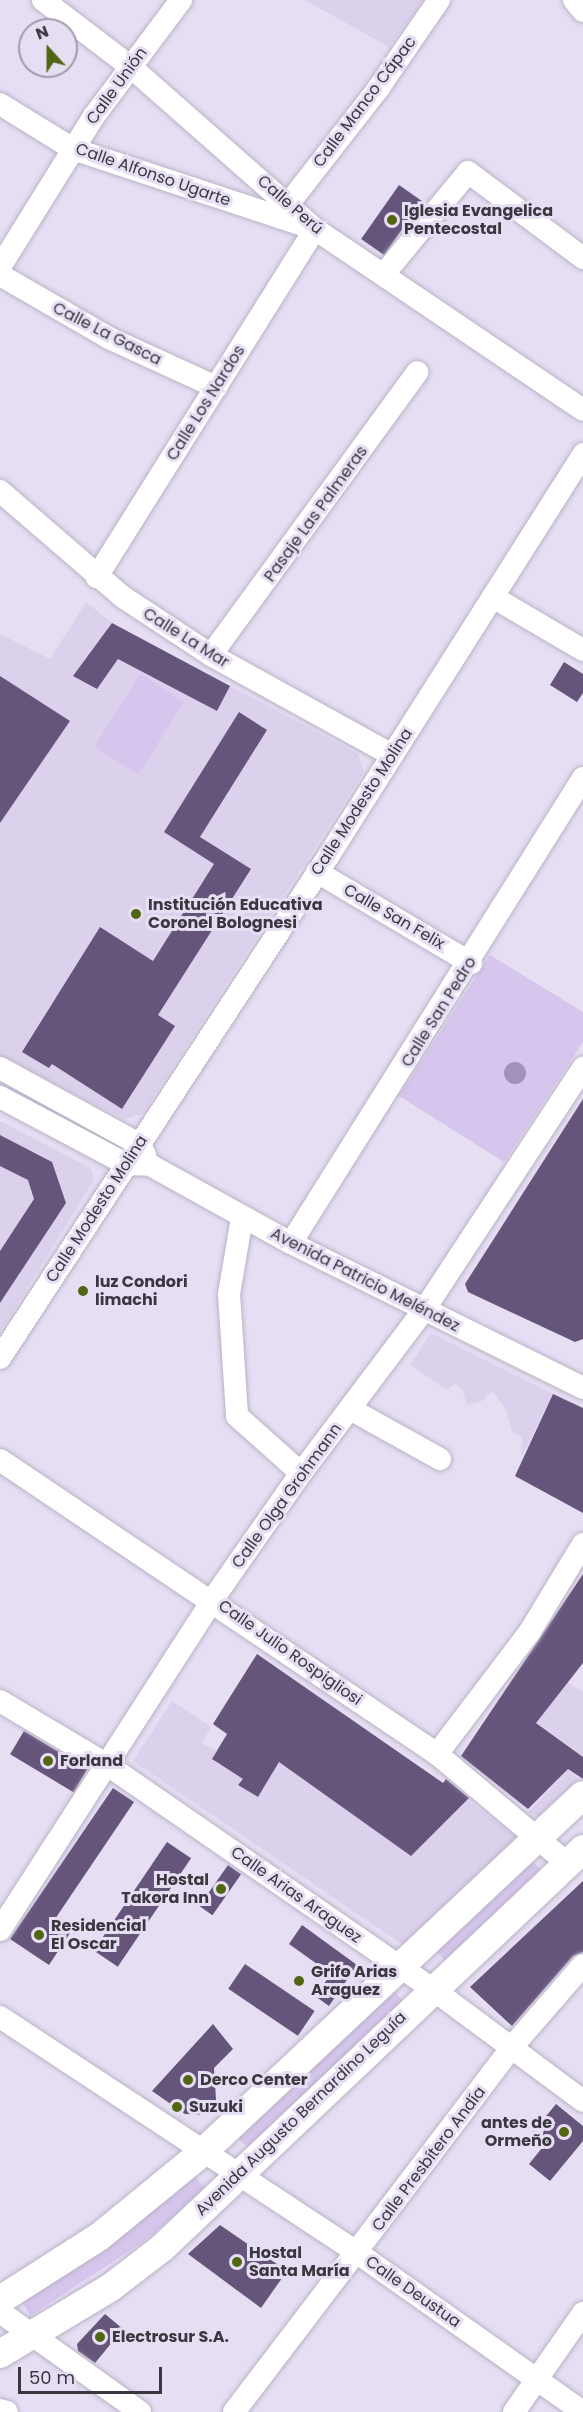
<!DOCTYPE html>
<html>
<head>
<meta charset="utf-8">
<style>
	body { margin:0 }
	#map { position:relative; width:583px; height:2412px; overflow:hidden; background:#e6def3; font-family:Poppins,sans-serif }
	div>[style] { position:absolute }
	.built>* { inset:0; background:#dcd1ec }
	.green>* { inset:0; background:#d6c6ed; transform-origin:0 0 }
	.water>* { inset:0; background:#a291ba }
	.round { border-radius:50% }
	.building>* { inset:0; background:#65557b; transform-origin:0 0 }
	.roads { filter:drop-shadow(0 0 2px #bab2c6) drop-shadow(0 0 2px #bab2c6) }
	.minor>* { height:22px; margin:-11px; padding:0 11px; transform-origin:11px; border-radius:11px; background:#fff }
	.major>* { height:28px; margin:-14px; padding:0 14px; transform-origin:14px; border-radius:14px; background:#fff }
	.dots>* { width:16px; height:16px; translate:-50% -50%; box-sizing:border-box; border:3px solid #e6def3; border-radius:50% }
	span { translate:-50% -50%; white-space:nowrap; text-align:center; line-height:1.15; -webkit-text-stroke:6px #e6def3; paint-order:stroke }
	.street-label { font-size:16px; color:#3b3740 }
	.poi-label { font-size:16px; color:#3b3740; font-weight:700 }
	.left { translate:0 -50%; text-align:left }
	.right { translate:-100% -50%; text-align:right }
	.north { position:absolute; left:18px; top:18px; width:60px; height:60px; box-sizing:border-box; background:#e6def3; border:2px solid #a29bab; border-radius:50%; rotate:339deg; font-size:16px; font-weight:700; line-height:24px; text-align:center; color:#3b3740 }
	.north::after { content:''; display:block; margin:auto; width:21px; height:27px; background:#516613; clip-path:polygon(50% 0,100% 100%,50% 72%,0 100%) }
	.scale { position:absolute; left:18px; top:2367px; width:144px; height:27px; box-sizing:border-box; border:3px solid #3b3740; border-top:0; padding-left:8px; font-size:18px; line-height:21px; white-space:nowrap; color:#3b3740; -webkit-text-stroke:4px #e6def3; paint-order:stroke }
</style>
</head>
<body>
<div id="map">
	<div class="built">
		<div style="clip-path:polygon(305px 0,423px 0,389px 47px)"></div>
		<div style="clip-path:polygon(86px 602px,112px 623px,358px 754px,364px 772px,142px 1114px,124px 1119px,0 1056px,0 634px,50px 659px)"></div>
		<div style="clip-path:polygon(0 1121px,91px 1168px,94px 1180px,0 1332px)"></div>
		<div style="clip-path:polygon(431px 1333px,553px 1394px,521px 1458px,522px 1438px,512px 1431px,506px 1410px,492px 1391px,482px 1401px,467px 1405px,462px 1389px,455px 1384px,447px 1390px,410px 1365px)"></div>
		<div style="clip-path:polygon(565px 1681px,583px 1692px,583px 1756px,536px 1722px)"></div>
		<div style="clip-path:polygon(172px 1701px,211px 1727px,202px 1743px,216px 1751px,212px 1760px,243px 1779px,238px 1785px,258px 1797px,279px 1762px,410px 1855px,467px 1800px,519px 1838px,403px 1945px,133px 1761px)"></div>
		<div style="clip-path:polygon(568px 1770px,579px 1779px,540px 1817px,528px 1812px)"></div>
	</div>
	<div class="green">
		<div style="left:140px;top:674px;width:52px;height:86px;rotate:32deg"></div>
		<div style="clip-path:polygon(490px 955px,583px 1012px,583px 1042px,504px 1162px,399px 1096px)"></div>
		<div style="left:531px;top:1859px;width:18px;height:132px;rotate:47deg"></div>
		<div style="clip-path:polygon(393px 1990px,403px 2001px,249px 2148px,232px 2134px)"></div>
		<div style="clip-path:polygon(195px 2177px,206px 2189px,143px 2242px,30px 2316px,20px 2297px)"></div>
	</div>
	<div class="water">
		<div class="round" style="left:504px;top:1062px;width:22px;height:22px"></div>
	</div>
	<div class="building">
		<div style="left:399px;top:185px;width:28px;height:66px;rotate:35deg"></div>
		<div style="clip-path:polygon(112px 623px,230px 686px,217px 711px,118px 659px,97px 689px,73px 676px)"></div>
		<div style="clip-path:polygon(564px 662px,583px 674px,583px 693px,577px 702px,550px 685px)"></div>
		<div style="clip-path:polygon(0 676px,70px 721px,0 823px)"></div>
		<div style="clip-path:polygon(239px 712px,267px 730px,200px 837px,251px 869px,158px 1015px,175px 1026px,122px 1109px,52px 1064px,49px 1068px,22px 1052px,100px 927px,153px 961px,214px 864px,164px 832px)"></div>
		<div style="clip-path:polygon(583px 1099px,583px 1339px,575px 1342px,468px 1292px,465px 1284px)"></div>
		<div style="clip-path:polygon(0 1135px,52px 1162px,66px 1203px,0 1303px,0 1251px,34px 1199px,28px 1180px,0 1166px)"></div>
		<div style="clip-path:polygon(553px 1394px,583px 1408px,583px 1513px,515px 1476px)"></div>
		<div style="clip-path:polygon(583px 1574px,583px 1663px,536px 1723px,583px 1757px,583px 1779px,568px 1769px,528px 1809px,461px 1756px)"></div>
		<div style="clip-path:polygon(257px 1654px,443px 1783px,446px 1779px,469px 1798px,411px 1856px,279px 1762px,258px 1797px,238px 1785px,243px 1779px,212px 1759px,227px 1734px,213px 1724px)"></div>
		<div style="left:24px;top:1731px;width:74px;height:27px;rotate:31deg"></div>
		<div style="clip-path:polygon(113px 1788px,134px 1802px,53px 1922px,70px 1933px,49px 1965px,10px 1939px)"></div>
		<div style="left:167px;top:1842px;width:29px;height:131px;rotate:34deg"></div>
		<div style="left:228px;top:1865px;width:16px;height:50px;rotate:35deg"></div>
		<div style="clip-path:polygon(583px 1881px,583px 1952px,573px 1956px,512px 2026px,470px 1987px)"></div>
		<div style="clip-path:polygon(302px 1925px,357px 1965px,329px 2006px,315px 1996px,331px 1974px,289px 1944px)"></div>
		<div style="left:245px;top:1964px;width:84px;height:30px;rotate:34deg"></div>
		<div style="clip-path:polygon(213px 2024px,233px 2049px,214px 2068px,217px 2115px,185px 2114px,152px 2091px)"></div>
		<div style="clip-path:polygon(556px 2104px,583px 2126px,583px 2141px,550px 2181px,529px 2164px,546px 2143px,533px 2132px)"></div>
		<div style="clip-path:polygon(220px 2225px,287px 2271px,261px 2308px,188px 2254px)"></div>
		<div style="clip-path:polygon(105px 2314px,123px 2329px,95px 2363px,78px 2351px,77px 2344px)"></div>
	</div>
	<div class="roads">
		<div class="minor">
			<div style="left:43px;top:0;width:111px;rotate:37.3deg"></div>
			<div style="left:131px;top:67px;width:245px;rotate:41.4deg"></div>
			<div style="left:315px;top:229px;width:323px;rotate:34deg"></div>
			<div style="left:574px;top:0;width:14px;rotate:51deg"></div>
			<div style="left:0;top:104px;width:86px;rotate:31.7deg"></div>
			<div style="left:73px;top:149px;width:255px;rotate:18.3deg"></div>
			<div style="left:315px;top:229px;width:411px;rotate:122.1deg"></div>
			<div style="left:289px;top:203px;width:145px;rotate:-52deg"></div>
			<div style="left:378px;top:89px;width:108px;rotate:-55.6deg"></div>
			<div style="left:0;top:267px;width:178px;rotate:-58.1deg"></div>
			<div style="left:94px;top:116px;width:145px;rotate:-53.1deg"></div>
			<div style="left:384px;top:274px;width:132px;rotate:-50.5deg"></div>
			<div style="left:468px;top:172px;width:144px;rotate:36.8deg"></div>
			<div style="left:0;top:275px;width:126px;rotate:30deg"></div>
			<div style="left:109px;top:338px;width:118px;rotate:24.6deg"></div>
			<div style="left:0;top:491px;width:162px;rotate:40.8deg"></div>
			<div style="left:123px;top:597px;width:105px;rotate:33.4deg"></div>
			<div style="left:211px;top:655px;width:207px;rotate:28.9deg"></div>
			<div style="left:493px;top:597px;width:104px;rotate:30.5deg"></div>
			<div style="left:211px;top:655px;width:350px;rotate:-53.9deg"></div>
			<div style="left:317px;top:872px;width:179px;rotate:30.6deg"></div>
			<div style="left:0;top:1068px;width:158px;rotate:28.7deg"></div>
			<div style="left:139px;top:1144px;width:13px;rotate:61deg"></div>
			<div style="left:0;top:1097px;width:143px;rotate:28deg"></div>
			<div style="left:126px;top:1164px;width:24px;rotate:2deg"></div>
			<div style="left:150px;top:1165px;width:161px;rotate:29deg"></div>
			<div style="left:291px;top:1243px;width:326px;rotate:26.4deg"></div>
			<div style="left:242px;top:1218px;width:77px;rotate:99.7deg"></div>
			<div style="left:229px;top:1294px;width:122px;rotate:86.2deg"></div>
			<div style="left:237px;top:1416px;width:86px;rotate:41.7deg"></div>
			<div style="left:291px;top:1243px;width:549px;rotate:-57.87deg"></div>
			<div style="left:0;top:1358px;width:601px;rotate:-56.81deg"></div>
			<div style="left:329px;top:855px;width:475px;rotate:-57.6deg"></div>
			<div style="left:350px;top:1409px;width:103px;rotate:29.1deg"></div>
			<div style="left:0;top:1460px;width:527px;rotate:33.93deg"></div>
			<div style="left:437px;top:1754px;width:170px;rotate:40deg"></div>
			<div style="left:0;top:1701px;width:127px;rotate:30.8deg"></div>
			<div style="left:109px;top:1766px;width:391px;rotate:34.6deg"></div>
			<div style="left:431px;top:1988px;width:189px;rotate:36.6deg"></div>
			<div style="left:437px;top:1754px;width:152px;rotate:-52.8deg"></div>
			<div style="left:529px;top:1633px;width:104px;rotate:-58.8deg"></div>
			<div style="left:0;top:1930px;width:394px;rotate:-57.2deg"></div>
			<div style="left:213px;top:1599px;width:154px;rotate:-55.1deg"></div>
			<div style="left:301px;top:1473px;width:204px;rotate:-53deg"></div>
			<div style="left:424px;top:1310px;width:290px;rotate:-56.7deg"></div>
			<div style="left:0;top:2017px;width:430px;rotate:33.4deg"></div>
			<div style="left:359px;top:2254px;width:274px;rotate:35.2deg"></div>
			<div style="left:0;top:2312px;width:172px;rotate:35.5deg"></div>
			<div style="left:0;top:2410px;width:7px;rotate:16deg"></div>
			<div style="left:234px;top:2412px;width:459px;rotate:-52.7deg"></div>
			<div style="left:512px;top:2047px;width:108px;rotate:-49.1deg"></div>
			<div style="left:514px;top:2412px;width:121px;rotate:-55.1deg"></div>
		</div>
		<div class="major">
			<div style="left:0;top:2300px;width:117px;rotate:-32.5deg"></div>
			<div style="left:99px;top:2237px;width:134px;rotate:-39.3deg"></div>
			<div style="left:203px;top:2152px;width:521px;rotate:-43.21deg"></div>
			<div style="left:0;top:2354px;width:128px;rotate:-31deg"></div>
			<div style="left:110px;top:2288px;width:66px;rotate:-37.6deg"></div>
			<div style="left:162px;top:2248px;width:580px;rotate:-43.46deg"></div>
		</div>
	</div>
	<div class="dots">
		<div style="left:392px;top:220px;background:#516613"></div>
		<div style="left:136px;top:914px;background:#516613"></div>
		<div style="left:83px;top:1291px;background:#516613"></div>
		<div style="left:48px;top:1761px;background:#516613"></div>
		<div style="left:221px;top:1889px;background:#516613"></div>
		<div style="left:39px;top:1935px;background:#516613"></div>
		<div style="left:299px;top:1981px;background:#516613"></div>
		<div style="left:188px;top:2080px;background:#516613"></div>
		<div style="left:177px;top:2107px;background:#516613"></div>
		<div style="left:564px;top:2132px;background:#516613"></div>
		<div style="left:237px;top:2262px;background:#516613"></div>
		<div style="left:100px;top:2337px;background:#516613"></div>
	</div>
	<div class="street-label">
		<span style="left:117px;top:86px;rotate:-54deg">Calle Unión</span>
		<span style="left:365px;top:102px;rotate:-53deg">Calle Manco Cápac</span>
		<span style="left:153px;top:175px;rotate:19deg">Calle Alfonso Ugarte</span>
		<span style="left:290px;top:205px;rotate:41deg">Calle Perú</span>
		<span style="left:107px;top:334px;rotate:27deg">Calle La Gasca</span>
		<span style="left:206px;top:403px;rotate:-58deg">Calle Los Nardos</span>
		<span style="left:316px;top:514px;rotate:-54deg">Pasaje Las Palmeras</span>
		<span style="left:186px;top:638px;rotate:32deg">Calle La Mar</span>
		<span style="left:362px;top:802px;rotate:-57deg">Calle Modesto Molina</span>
		<span style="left:394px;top:917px;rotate:30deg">Calle San Felix</span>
		<span style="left:439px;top:1012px;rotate:-58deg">Calle San Pedro</span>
		<span style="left:97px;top:1209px;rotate:-57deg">Calle Modesto Molina</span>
		<span style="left:365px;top:1280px;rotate:27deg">Avenida Patricio Meléndez</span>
		<span style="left:287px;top:1496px;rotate:-54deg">Calle Olga Grohmann</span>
		<span style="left:290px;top:1653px;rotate:35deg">Calle Julio Rospigliosi</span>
		<span style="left:296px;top:1895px;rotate:35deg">Calle Arias Araguez</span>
		<span style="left:301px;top:2114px;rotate:-44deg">Avenida Augusto Bernardino Leguía</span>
		<span style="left:429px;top:2159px;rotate:-53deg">Calle Presbítero Andía</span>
		<span style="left:413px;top:2292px;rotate:35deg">Calle Deustua</span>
	</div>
	<div class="poi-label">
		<span class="left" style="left:404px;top:220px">Iglesia Evangelica<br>Pentecostal</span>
		<span class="left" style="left:148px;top:914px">Institución Educativa<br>Coronel Bolognesi</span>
		<span class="left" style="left:95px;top:1291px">luz Condori<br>limachi</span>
		<span class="left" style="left:60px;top:1761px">Forland</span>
		<span class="right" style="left:209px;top:1889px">Hostal<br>Takora Inn</span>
		<span class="left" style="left:51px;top:1935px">Residencial<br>El Oscar</span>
		<span class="left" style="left:311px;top:1981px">Grifo Arias<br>Araguez</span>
		<span class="left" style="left:200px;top:2080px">Derco Center</span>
		<span class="left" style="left:189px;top:2107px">Suzuki</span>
		<span class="right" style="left:552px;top:2132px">antes de<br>Ormeño</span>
		<span class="left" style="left:249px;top:2262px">Hostal<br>Santa María</span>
		<span class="left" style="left:112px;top:2337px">Electrosur S.A.</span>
	</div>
	<div class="north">N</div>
	<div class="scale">50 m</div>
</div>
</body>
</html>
